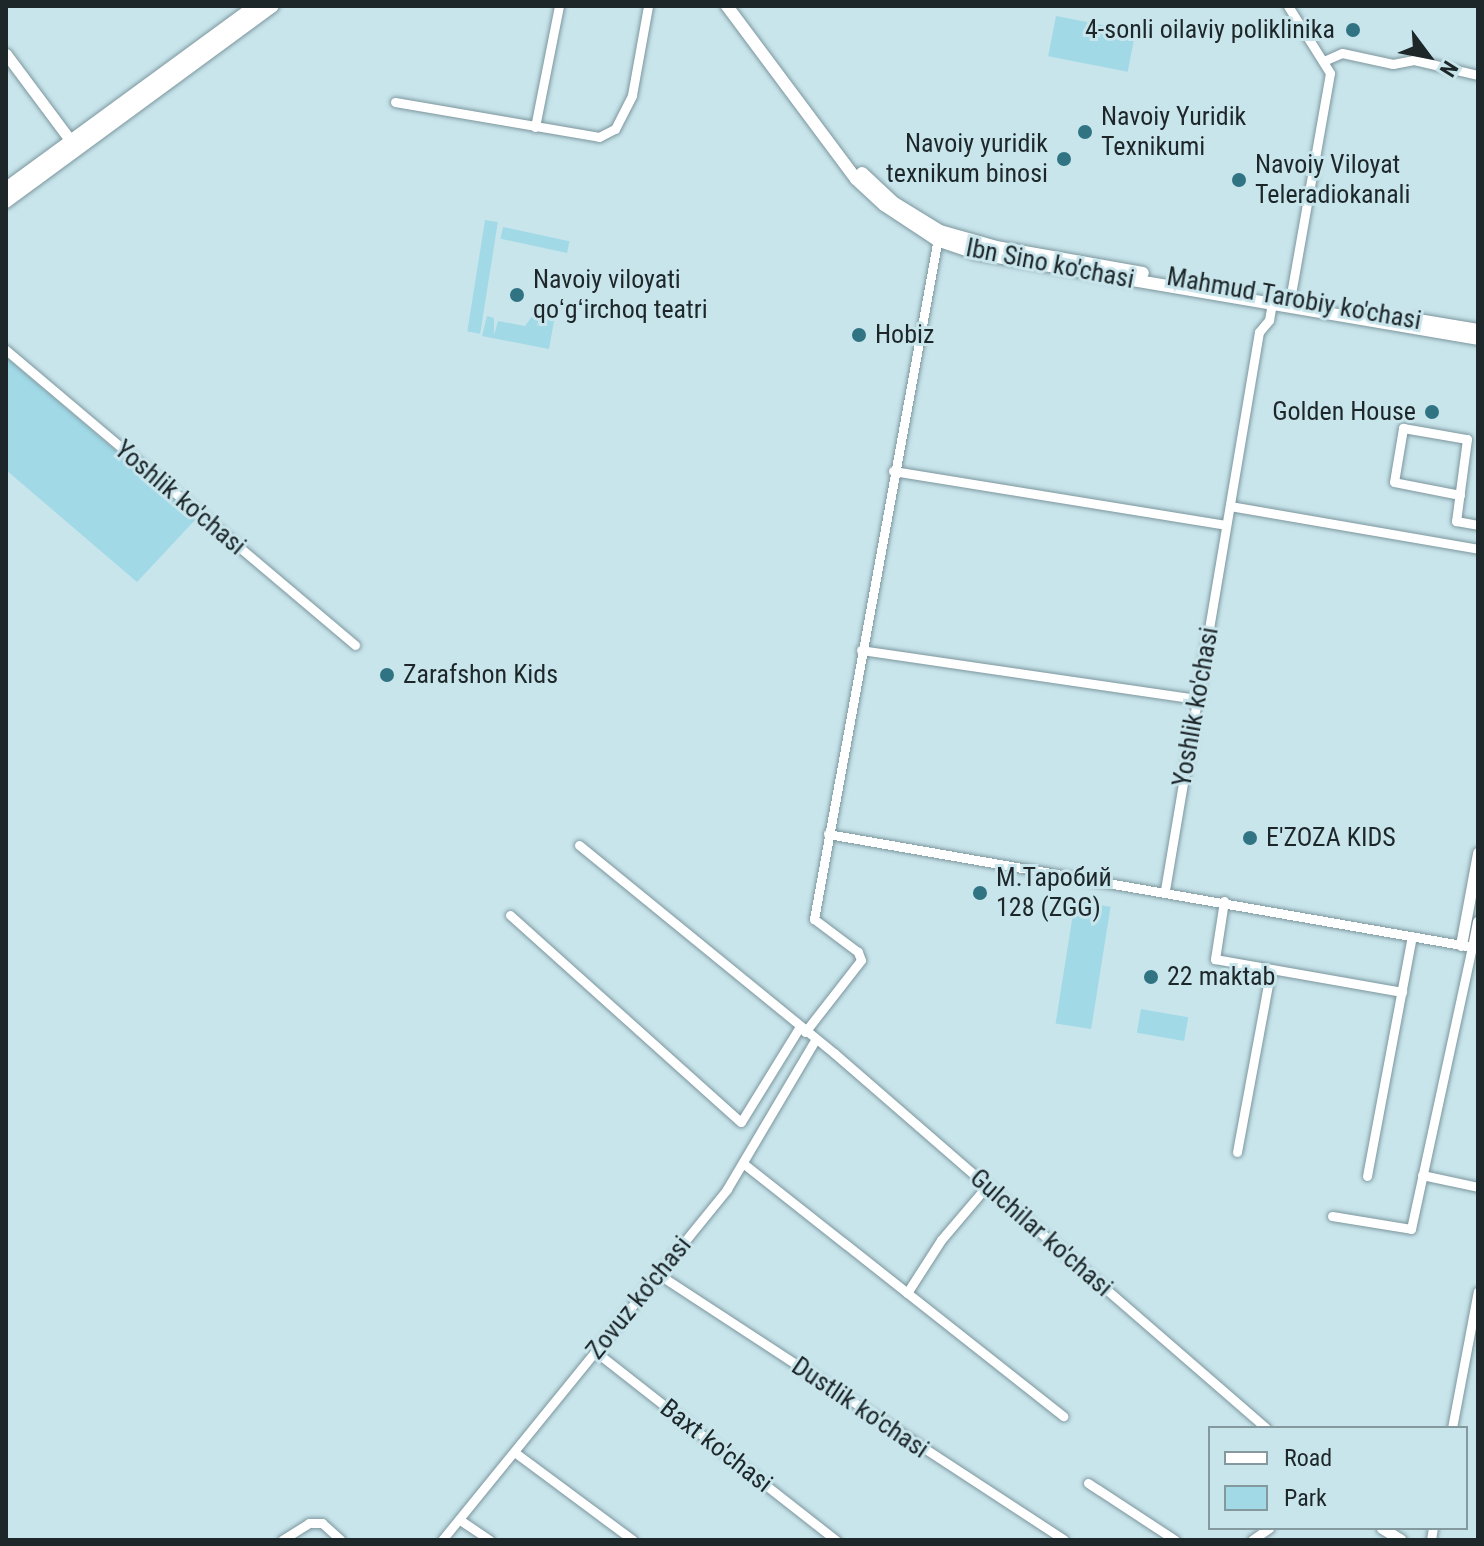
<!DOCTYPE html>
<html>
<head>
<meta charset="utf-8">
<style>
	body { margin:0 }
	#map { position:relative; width:1484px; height:1546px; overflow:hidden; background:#c9e5ec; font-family:"Roboto Condensed",sans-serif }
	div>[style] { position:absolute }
	.green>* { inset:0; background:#a1d9e7; transform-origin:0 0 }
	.roads { filter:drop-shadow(0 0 2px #7c969d) drop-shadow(0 0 2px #7c969d) }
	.minor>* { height:9px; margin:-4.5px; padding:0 4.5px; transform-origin:4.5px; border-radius:4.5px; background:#fff }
	.tertiary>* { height:11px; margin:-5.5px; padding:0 5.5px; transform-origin:5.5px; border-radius:5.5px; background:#fff }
	.secondary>* { height:12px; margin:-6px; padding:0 6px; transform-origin:6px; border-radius:6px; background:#fff }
	.dots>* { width:22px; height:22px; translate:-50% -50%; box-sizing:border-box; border:4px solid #c9e5ec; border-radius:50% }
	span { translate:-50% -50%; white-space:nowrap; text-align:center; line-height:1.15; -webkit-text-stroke:6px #c9e5ec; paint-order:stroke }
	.poi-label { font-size:26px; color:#1d272a }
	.right { translate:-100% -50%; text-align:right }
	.left { translate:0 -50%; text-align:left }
	.street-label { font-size:26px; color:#1d272a }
	.frame { position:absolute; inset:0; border:8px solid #1d272a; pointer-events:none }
	.legend { position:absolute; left:1208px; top:1426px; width:260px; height:104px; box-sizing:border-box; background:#c9e5ec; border:2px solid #84999e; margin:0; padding:10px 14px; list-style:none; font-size:24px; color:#1d272a }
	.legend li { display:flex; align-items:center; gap:16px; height:40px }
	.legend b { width:40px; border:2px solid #84999e }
	.north { position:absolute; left:1388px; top:16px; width:80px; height:80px; -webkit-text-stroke:6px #c9e5ec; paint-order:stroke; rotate:122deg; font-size:22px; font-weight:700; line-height:32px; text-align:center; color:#1d272a }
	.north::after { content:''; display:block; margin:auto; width:28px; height:36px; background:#1d272a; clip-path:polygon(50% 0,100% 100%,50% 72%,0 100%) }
</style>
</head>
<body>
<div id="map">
	<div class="green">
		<div style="left:1056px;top:16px;width:81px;height:41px;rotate:11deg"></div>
		<div style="left:485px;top:220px;width:13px;height:113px;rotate:9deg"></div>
		<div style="left:503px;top:227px;width:68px;height:12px;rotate:12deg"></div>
		<div style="clip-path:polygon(533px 315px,539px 316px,537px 327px,543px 315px,554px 321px,549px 349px,482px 336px,487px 316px,494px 318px,494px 335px,498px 321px,525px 326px)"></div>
		<div style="clip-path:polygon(6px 357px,196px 519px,137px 582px,6px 470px)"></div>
		<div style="left:1075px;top:901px;width:36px;height:124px;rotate:9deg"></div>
		<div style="left:1141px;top:1009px;width:48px;height:24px;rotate:10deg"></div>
	</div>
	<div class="roads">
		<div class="minor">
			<div style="left:1288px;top:6px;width:79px;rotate:57.9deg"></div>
			<div style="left:1330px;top:73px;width:237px;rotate:100deg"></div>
			<div style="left:1326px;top:60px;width:17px;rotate:-24deg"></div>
			<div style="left:1342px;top:53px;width:52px;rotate:12.2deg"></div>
			<div style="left:1393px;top:64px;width:21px;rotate:-11deg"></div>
			<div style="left:1414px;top:60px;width:66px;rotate:13.2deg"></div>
			<div style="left:395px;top:102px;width:207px;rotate:9.7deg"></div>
			<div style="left:599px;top:137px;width:18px;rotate:-27deg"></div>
			<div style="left:615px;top:129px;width:38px;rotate:-63deg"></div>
			<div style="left:632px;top:95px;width:90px;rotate:-79.8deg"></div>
			<div style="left:535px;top:127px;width:123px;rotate:-78.8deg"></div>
			<div style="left:6px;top:350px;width:457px;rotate:40.2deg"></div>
			<div style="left:893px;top:471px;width:337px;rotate:9.2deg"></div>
			<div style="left:1460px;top:495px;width:67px;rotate:-168.9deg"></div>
			<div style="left:1394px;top:482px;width:55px;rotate:-80.5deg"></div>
			<div style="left:1403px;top:428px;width:65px;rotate:9.8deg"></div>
			<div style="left:1467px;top:439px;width:83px;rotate:97.6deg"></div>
			<div style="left:1456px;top:521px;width:22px;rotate:10deg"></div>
			<div style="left:1230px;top:506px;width:252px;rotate:9.8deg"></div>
			<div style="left:861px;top:650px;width:340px;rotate:8.3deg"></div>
			<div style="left:828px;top:834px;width:649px;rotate:9.94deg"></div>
			<div style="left:579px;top:845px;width:329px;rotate:39.2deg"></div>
			<div style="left:834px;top:1053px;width:572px;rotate:40.96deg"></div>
			<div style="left:1165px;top:890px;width:566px;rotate:-80.44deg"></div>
			<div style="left:1259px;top:332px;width:16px;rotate:-50deg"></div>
			<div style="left:1269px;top:320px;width:23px;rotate:-80deg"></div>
			<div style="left:1224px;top:901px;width:59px;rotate:98.8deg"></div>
			<div style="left:1215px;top:959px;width:190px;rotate:10deg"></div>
			<div style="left:510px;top:915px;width:310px;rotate:41.9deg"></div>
			<div style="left:741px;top:1122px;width:110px;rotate:-58.3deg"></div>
			<div style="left:805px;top:1032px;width:91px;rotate:-52.1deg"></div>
			<div style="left:861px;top:960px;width:9px;rotate:-111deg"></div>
			<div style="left:858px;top:952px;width:55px;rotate:-143.1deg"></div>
			<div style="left:814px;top:919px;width:692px;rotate:-79.68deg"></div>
			<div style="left:1237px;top:1152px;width:186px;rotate:-79.5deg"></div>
			<div style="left:744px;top:1164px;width:407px;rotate:38.3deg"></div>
			<div style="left:1422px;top:1175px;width:57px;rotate:12.1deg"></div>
			<div style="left:1367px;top:1176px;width:244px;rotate:-79.4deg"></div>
			<div style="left:1332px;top:1216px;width:80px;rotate:9.3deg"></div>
			<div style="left:1411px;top:1229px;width:289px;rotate:-77.8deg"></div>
			<div style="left:658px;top:1274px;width:485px;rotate:33.2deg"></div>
			<div style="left:907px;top:1293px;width:63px;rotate:-57.3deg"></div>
			<div style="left:941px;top:1240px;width:71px;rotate:-49.6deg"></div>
			<div style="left:596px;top:1352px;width:305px;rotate:38.1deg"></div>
			<div style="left:1452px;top:1428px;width:139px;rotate:-79.3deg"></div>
			<div style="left:517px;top:1454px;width:144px;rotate:36.6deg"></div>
			<div style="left:1088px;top:1483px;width:104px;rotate:33.2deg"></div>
			<div style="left:460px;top:1520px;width:36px;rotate:34deg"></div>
			<div style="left:282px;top:1540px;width:32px;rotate:-32deg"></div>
			<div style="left:309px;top:1523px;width:13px"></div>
			<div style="left:322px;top:1523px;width:25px;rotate:42deg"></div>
			<div style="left:442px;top:1540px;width:452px;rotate:-50.9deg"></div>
			<div style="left:727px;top:1189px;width:173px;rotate:-59.4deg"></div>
			<div style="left:1252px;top:1540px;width:21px;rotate:-35deg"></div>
			<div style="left:1431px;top:1540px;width:12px;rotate:-81deg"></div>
		</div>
		<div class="tertiary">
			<div style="left:6px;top:54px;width:107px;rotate:53.3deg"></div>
			<div style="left:1461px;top:945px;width:94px;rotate:-79.5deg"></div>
			<div style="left:1473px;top:947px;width:26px;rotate:-79deg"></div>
			<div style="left:1382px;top:1528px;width:22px;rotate:32deg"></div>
		</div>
		<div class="secondary">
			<div style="left:727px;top:6px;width:216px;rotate:53.3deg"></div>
			<div style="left:856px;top:179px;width:38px;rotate:43deg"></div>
			<div style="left:884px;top:205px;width:64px;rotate:33.4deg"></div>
			<div style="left:937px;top:240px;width:39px;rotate:19deg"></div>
			<div style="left:974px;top:253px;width:511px;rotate:9.68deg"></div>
			<div style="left:862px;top:173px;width:42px;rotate:43.1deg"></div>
			<div style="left:893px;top:202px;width:55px;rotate:31.7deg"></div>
			<div style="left:940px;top:231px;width:58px;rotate:15.9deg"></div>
			<div style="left:996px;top:247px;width:149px;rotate:10deg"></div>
			<div style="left:6px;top:188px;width:308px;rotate:-36.2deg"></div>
			<div style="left:6px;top:202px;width:331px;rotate:-36.3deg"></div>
			<div style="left:1418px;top:320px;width:61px;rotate:9.5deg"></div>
		</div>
	</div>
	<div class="dots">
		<div style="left:1353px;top:30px;background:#307483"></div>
		<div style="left:1085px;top:132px;background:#307483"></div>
		<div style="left:1064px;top:159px;background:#307483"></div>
		<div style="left:1239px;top:180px;background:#307483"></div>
		<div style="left:517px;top:295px;background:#307483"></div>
		<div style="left:859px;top:335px;background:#307483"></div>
		<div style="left:1432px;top:412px;background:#307483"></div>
		<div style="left:387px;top:675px;background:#307483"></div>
		<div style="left:1250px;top:838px;background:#307483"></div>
		<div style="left:980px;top:893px;background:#307483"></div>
		<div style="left:1151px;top:977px;background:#307483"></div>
	</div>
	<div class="poi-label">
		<span class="right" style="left:1335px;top:30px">4-sonli oilaviy poliklinika</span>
		<span class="left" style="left:1101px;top:132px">Navoiy Yuridik<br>Texnikumi</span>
		<span class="right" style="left:1048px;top:159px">Navoiy yuridik<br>texnikum binosi</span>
		<span class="left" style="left:1255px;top:180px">Navoiy Viloyat<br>Teleradiokanali</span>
		<span class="left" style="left:533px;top:295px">Navoiy viloyati<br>qoʻgʻirchoq teatri</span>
		<span class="left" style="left:875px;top:335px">Hobiz</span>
		<span class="right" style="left:1416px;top:412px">Golden House</span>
		<span class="left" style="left:403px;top:675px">Zarafshon Kids</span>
		<span class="left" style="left:1266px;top:838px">E'ZOZA KIDS</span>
		<span class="left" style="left:996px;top:893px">М.Таробий<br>128 (ZGG)</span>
		<span class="left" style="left:1167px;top:977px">22 maktab</span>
	</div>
	<div class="street-label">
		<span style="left:1050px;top:264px;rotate:11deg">Ibn Sino ko'chasi</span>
		<span style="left:1294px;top:299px;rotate:10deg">Mahmud Tarobiy ko'chasi</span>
		<span style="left:180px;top:498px;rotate:40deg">Yoshlik ko'chasi</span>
		<span style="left:1196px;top:707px;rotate:-80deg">Yoshlik ko'chasi</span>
		<span style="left:1041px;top:1233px;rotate:41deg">Gulchilar ko'chasi</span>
		<span style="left:639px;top:1298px;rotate:-51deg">Zovuz ko'chasi</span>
		<span style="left:860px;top:1408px;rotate:34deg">Dustlik ko'chasi</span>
		<span style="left:716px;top:1446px;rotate:38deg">Baxt ko'chasi</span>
	</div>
	<div class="frame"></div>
	<ul class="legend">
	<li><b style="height:10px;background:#fff"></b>Road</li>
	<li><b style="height:22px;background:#a1d9e7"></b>Park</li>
	</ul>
	<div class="north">N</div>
</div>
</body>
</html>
